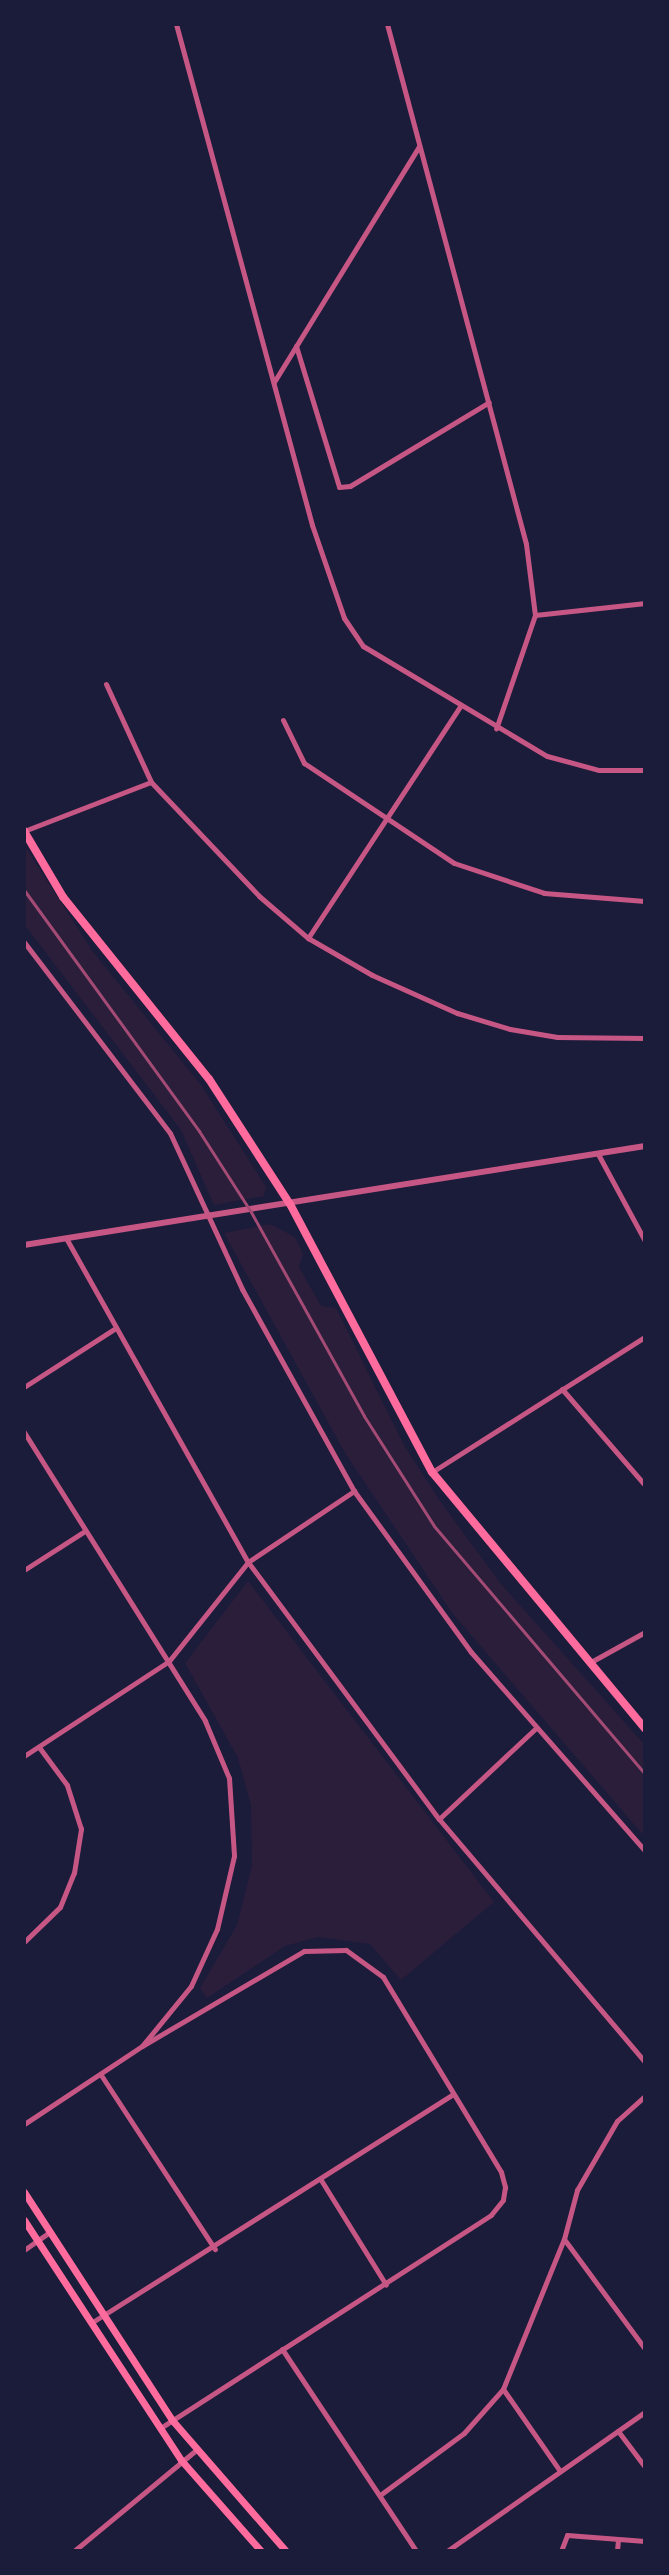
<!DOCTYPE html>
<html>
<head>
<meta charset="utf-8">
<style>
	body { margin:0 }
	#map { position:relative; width:669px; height:2575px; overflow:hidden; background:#1b1b3a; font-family:"DejaVu Sans",sans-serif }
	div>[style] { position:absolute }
	.green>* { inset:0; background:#2a1e3b }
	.minor>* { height:5px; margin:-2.5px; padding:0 2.5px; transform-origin:2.5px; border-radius:2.5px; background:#c65784 }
	.tertiary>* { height:6px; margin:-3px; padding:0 3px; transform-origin:3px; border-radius:3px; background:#c65784 }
	.secondary>* { height:7px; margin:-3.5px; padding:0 3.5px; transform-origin:3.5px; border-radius:3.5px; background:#ff6b9d }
	.primary>* { height:8px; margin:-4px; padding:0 4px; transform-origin:4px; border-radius:4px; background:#ff6b9d }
	.rail>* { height:3px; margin:-1.5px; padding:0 1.5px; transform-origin:1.5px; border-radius:1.5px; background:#a44b75 }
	span { translate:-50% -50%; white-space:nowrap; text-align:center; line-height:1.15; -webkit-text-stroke:6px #1b1b3a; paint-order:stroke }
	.frame { position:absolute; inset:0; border:26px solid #1b1b3a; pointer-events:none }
</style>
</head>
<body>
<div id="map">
	<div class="green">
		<div style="clip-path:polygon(24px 845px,93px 952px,201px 1085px,266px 1187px,264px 1196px,214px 1205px,181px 1130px,24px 924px)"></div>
		<div style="clip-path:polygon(270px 1224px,295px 1237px,303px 1254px,299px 1267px,321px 1306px,336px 1308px,405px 1447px,440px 1501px,501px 1584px,645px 1745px,645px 1837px,453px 1614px,345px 1453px,224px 1233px)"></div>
		<div style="clip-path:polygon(248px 1581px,494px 1902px,401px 1980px,370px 1944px,318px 1937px,285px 1946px,207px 1998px,200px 1988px,237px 1925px,252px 1865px,251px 1805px,238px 1758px,185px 1663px)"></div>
	</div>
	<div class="minor">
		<div style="left:176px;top:24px;width:519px;rotate:74.81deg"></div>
		<div style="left:312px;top:525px;width:98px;rotate:71deg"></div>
		<div style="left:344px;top:618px;width:34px;rotate:56deg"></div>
		<div style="left:363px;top:646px;width:214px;rotate:30.9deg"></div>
		<div style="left:547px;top:756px;width:54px;rotate:15.1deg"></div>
		<div style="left:599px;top:770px;width:46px"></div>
		<div style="left:387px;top:24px;width:538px;rotate:75.03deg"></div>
		<div style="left:526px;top:544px;width:72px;rotate:82.8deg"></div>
		<div style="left:535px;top:615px;width:120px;rotate:108.9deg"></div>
		<div style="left:296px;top:346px;width:147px;rotate:73deg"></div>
		<div style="left:339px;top:487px;width:11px;rotate:-5deg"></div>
		<div style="left:350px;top:486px;width:162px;rotate:-31.1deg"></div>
		<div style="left:274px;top:382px;width:277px;rotate:-58.4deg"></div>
		<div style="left:535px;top:615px;width:111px;rotate:-6.2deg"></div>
		<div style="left:106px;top:684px;width:108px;rotate:65.3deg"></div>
		<div style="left:151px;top:782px;width:157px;rotate:46.5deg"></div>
		<div style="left:259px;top:896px;width:65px;rotate:40.6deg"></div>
		<div style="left:308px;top:938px;width:74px;rotate:30deg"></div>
		<div style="left:372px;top:975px;width:93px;rotate:24.1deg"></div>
		<div style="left:457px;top:1013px;width:55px;rotate:16.8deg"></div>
		<div style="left:510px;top:1029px;width:48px;rotate:9.7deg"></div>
		<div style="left:557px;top:1037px;width:88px;rotate:0.7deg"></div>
		<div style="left:283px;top:720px;width:48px;rotate:64deg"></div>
		<div style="left:304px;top:763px;width:180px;rotate:33.7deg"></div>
		<div style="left:454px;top:863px;width:95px;rotate:18.4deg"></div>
		<div style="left:544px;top:893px;width:101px;rotate:4.5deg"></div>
		<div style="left:24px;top:831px;width:136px;rotate:-21.1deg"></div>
		<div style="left:308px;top:938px;width:277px;rotate:-56.7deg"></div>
		<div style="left:24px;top:942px;width:240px;rotate:52.6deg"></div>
		<div style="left:170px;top:1133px;width:172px;rotate:65.2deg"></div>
		<div style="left:242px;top:1289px;width:231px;rotate:61deg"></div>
		<div style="left:354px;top:1491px;width:199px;rotate:54deg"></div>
		<div style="left:471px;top:1652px;width:264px;rotate:48.8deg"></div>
		<div style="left:598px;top:1154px;width:99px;rotate:61.6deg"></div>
		<div style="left:66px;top:1238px;width:372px;rotate:60.7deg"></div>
		<div style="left:248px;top:1562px;width:320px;rotate:53.4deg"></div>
		<div style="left:439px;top:1819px;width:319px;rotate:49.7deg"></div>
		<div style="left:24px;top:1387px;width:107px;rotate:-32.8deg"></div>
		<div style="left:562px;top:1389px;width:127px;rotate:49.2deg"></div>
		<div style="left:24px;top:1432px;width:341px;rotate:57.9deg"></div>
		<div style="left:205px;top:1721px;width:62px;rotate:67.2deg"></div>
		<div style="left:229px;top:1778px;width:78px;rotate:86.3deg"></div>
		<div style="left:234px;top:1856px;width:75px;rotate:103.1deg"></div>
		<div style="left:217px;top:1929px;width:63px;rotate:114.5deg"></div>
		<div style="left:191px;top:1986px;width:77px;rotate:129.2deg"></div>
		<div style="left:142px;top:2046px;width:141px;rotate:146.5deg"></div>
		<div style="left:432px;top:1472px;width:252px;rotate:-32.4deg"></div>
		<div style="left:24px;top:1570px;width:72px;rotate:-32.6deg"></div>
		<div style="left:589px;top:1663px;width:64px;rotate:-29deg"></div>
		<div style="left:24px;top:1756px;width:173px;rotate:-33.2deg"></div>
		<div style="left:169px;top:1661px;width:127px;rotate:-51.4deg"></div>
		<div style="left:248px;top:1562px;width:128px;rotate:-33.8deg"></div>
		<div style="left:439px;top:1819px;width:133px;rotate:-43.2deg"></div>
		<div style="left:24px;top:1942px;width:50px;rotate:-44.2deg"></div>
		<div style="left:60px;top:1907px;width:37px;rotate:-68deg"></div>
		<div style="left:74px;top:1873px;width:45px;rotate:-81deg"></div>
		<div style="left:81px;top:1829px;width:46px;rotate:-107.7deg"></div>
		<div style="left:67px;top:1785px;width:47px;rotate:-126.4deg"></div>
		<div style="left:142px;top:2046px;width:188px;rotate:-30.4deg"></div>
		<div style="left:304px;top:1951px;width:42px;rotate:-1.4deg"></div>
		<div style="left:346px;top:1950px;width:46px;rotate:36.1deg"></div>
		<div style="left:383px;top:1977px;width:228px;rotate:58.8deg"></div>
		<div style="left:501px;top:2172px;width:16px;rotate:75deg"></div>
		<div style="left:505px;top:2187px;width:13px;rotate:99deg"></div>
		<div style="left:503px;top:2200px;width:19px;rotate:129deg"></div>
		<div style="left:491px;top:2215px;width:394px;rotate:147.2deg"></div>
		<div style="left:101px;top:2075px;width:208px;rotate:56.8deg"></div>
		<div style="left:321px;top:2180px;width:123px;rotate:58.2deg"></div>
		<div style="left:564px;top:2239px;width:137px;rotate:53.6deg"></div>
		<div style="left:24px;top:2250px;width:32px;rotate:-35deg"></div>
		<div style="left:91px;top:2323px;width:427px;rotate:-32.3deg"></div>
		<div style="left:282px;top:2349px;width:242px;rotate:56.4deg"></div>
		<div style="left:503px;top:2389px;width:100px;rotate:55.2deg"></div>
		<div style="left:618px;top:2431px;width:45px;rotate:53.1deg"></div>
		<div style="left:380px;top:2495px;width:104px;rotate:-36.4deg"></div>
		<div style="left:464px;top:2433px;width:59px;rotate:-48.4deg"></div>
		<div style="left:503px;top:2389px;width:162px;rotate:-67.9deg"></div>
		<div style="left:564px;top:2239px;width:51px;rotate:-75.1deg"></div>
		<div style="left:577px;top:2190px;width:80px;rotate:-59.9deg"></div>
		<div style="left:617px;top:2121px;width:38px;rotate:-42deg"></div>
		<div style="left:74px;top:2551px;width:158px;rotate:-39.6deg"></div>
		<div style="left:447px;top:2551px;width:242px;rotate:-35.1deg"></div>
		<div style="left:561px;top:2551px;width:17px;rotate:-69deg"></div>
		<div style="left:567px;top:2535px;width:78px;rotate:4.4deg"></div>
		<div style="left:617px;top:2551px;width:12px;rotate:-85deg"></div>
	</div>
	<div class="tertiary">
		<div style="left:24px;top:1245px;width:629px;rotate:-9.06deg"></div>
	</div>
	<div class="secondary">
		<div style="left:24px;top:2192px;width:272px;rotate:57deg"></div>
		<div style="left:172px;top:2420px;width:174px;rotate:49deg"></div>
		<div style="left:24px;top:2220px;width:287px;rotate:56.8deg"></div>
		<div style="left:181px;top:2460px;width:121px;rotate:48.7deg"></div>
	</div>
	<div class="primary">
		<div style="left:24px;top:831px;width:77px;rotate:59.4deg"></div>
		<div style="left:63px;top:897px;width:233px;rotate:51.3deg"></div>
		<div style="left:209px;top:1079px;width:149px;rotate:57.1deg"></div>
		<div style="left:290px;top:1204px;width:303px;rotate:62.1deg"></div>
		<div style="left:432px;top:1472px;width:334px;rotate:50.3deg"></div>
	</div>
	<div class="rail">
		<div style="left:24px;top:890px;width:298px;rotate:54deg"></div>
		<div style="left:199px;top:1131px;width:96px;rotate:57.3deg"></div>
		<div style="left:251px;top:1212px;width:233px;rotate:61deg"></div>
		<div style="left:364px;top:1416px;width:130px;rotate:57.5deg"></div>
		<div style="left:434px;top:1526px;width:326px;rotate:49.6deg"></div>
	</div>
	<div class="frame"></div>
</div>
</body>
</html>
